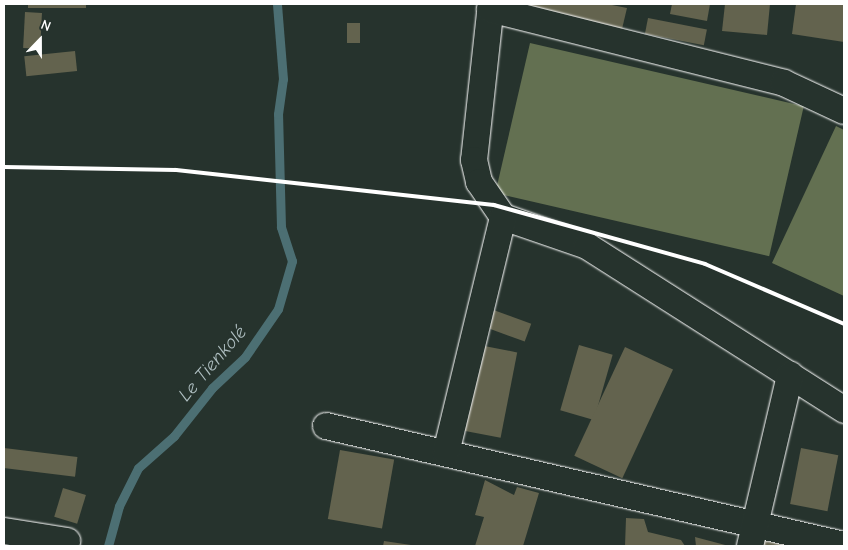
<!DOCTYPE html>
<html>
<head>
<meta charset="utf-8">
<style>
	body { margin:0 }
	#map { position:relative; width:848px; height:550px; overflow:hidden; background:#26332d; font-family:"Comic Neue",sans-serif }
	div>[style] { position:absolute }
	.green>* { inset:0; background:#637051; transform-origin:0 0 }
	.stream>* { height:9px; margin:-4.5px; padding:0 4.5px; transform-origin:4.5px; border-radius:4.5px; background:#4c6f73 }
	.building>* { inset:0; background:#63634e; transform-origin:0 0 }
	.roads { filter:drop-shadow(0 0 1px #fff) drop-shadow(0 0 1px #fff) }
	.minor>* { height:26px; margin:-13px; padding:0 13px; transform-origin:13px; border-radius:13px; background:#26332d }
	.rail>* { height:4px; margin:-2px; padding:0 2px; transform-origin:2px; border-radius:2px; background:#fff }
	span { translate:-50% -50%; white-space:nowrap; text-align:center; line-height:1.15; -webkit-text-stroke:4.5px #26332d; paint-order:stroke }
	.water-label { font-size:19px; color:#aebec0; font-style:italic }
	.frame { position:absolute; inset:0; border:5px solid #fff; pointer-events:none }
	.north { position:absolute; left:15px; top:15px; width:50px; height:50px; -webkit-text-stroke:4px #26332d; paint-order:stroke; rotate:22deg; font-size:14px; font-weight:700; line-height:20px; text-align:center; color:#fff }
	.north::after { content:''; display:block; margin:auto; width:18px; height:22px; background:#fff; clip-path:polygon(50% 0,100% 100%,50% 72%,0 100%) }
</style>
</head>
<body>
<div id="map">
	<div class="green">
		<div style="left:530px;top:43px;width:281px;height:154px;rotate:13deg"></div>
		<div style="clip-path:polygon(836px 126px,844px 130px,844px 296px,772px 263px)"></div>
	</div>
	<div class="stream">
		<div style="left:108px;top:546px;width:41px;rotate:-74.6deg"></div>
		<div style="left:119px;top:506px;width:42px;rotate:-63.4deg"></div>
		<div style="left:138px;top:468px;width:48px;rotate:-41.6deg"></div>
		<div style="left:174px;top:436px;width:61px;rotate:-51.6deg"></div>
		<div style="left:212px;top:388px;width:45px;rotate:-43.2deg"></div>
		<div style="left:245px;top:357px;width:58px;rotate:-55.5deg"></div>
		<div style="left:278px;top:309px;width:50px;rotate:-73.7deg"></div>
		<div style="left:292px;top:261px;width:36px;rotate:-108deg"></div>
		<div style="left:281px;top:227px;width:113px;rotate:-91.5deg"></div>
		<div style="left:278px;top:114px;width:35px;rotate:-82deg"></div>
		<div style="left:283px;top:79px;width:75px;rotate:-94.6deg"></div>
	</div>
	<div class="building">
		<div style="left:28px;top:4px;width:58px;height:4px"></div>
		<div style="clip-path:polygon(526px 4px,607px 4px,627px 8px,622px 29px,525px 9px)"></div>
		<div style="clip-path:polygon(672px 4px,710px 4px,707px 21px,670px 14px)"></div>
		<div style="clip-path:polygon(725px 4px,770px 4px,767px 35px,722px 31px)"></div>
		<div style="clip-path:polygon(796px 4px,844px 4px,844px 42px,792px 34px)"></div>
		<div style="left:25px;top:12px;width:17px;height:36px;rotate:3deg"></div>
		<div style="left:648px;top:18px;width:60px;height:16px;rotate:11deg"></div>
		<div style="left:347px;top:23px;width:13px;height:20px"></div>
		<div style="left:75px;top:51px;width:20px;height:51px;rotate:84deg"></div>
		<div style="left:488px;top:308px;width:46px;height:19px;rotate:20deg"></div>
		<div style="left:474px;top:344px;width:44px;height:87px;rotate:11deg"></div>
		<div style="left:579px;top:345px;width:35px;height:68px;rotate:16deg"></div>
		<div style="left:625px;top:347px;width:53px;height:120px;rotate:25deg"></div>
		<div style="left:4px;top:448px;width:74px;height:20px;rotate:7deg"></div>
		<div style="left:801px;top:448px;width:38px;height:57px;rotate:11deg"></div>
		<div style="left:340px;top:450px;width:55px;height:70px;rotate:10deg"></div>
		<div style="clip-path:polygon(485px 480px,514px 495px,517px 487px,539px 493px,523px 546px,475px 546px,484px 517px,475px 515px)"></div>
		<div style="left:63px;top:488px;width:24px;height:30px;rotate:17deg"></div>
		<div style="clip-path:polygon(626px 518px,644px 519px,648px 532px,681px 540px,685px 546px,625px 546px)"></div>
		<div style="clip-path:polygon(695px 537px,729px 546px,696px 546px)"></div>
		<div style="clip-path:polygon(762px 540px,786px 545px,786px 546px,761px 546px)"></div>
		<div style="clip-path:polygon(384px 541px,411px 545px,410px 546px,383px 546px)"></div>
	</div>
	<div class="roads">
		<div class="minor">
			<div style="left:491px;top:4px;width:157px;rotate:96.2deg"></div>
			<div style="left:474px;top:160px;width:23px;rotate:77deg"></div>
			<div style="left:479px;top:182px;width:42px;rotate:55.6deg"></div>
			<div style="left:503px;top:217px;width:89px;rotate:19deg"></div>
			<div style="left:587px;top:246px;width:305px;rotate:32.5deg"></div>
			<div style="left:490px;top:9px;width:303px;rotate:14.1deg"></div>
			<div style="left:784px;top:83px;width:66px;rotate:25deg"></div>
			<div style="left:326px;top:426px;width:531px;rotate:12.94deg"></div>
			<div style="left:446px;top:453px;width:243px;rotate:-76.4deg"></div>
			<div style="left:4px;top:531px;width:64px;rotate:9deg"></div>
			<div style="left:750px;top:546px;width:176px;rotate:-76.8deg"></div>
		</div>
	</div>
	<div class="rail">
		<div style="left:4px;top:167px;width:172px;rotate:1deg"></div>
		<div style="left:176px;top:170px;width:320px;rotate:6.3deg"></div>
		<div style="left:494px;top:205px;width:219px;rotate:15.6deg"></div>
		<div style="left:705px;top:264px;width:151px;rotate:23.3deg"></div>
	</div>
	<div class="water-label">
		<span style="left:213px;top:364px;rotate:-49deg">Le Tienkolé</span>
	</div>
	<div class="frame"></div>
	<div class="north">N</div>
</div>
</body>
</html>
